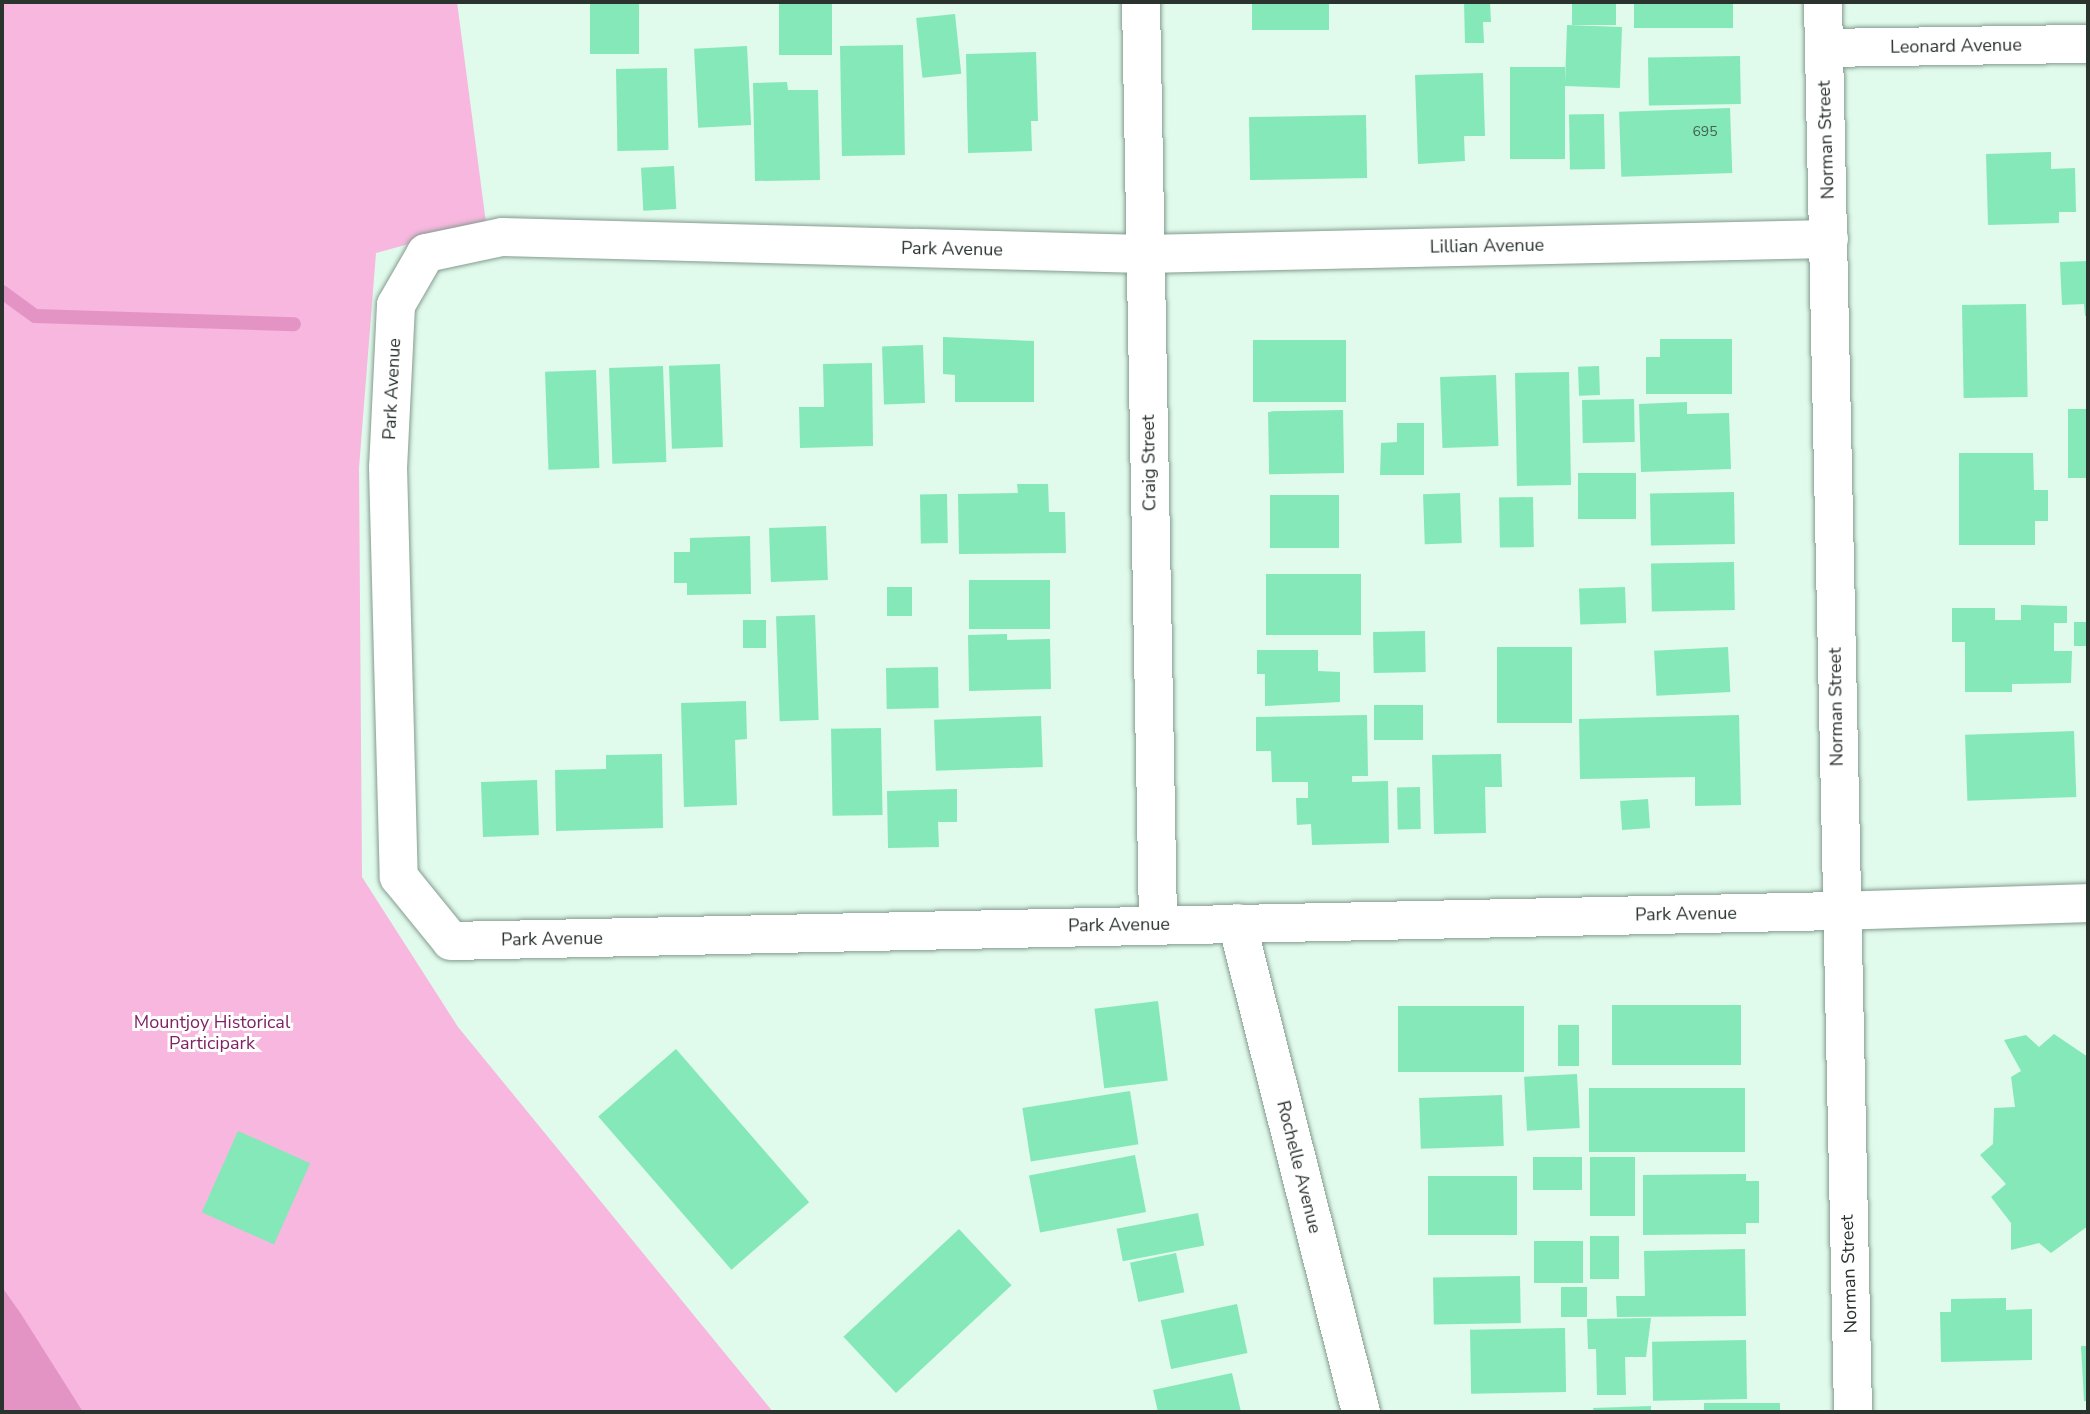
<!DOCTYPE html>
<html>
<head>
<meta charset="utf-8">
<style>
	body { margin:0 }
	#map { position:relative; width:2090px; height:1414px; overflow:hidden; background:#e0faec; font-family:"Nunito Sans",sans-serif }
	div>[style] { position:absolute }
	.green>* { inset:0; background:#f7b7de }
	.water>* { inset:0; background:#e493c5 }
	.stream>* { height:14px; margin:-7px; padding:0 7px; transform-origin:7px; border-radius:7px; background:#e493c5 }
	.building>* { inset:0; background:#85e8b9; transform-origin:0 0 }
	.roads { filter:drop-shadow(0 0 2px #849c8f) drop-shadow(0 0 2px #849c8f) }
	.street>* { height:38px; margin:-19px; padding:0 19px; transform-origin:19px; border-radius:19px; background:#fff }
	.secondary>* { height:38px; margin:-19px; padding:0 19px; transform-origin:19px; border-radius:19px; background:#fff }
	span { translate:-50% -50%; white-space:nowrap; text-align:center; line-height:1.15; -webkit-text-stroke:6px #fff; paint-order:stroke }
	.number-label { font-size:14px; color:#416051 }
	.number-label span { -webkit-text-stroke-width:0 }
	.street-label { font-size:18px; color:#2a332e }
	.park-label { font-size:18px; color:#7f2263 }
	.frame { position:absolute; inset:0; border:4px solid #2a332e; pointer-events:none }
</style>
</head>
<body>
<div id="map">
	<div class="green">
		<div style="clip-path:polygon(2px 2px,457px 2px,486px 223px,376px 253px,359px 468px,362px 877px,458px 1027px,773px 1412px,81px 1412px,2px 1292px)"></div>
	</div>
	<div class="water">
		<div style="clip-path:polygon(2px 1287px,21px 1314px,83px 1412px,2px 1412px)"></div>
	</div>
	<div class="stream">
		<div style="left:2px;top:292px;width:41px;rotate:36deg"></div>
		<div style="left:35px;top:316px;width:259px;rotate:1.8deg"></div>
	</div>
	<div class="building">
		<div style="left:590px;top:2px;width:49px;height:52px"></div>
		<div style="left:779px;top:2px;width:53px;height:53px"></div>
		<div style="left:1252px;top:2px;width:77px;height:28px"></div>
		<div style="clip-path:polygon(1464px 2px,1490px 2px,1491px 22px,1483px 22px,1484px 43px,1465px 43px)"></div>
		<div style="left:1572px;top:2px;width:44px;height:23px"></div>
		<div style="left:1634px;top:2px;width:99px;height:26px"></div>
		<div style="left:955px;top:14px;width:60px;height:39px;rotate:84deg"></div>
		<div style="left:1622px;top:27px;width:61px;height:55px;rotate:92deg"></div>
		<div style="left:903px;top:45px;width:110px;height:63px;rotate:89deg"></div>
		<div style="left:747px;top:46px;width:79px;height:53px;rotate:87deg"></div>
		<div style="clip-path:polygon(1036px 52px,1038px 121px,1031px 121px,1032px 151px,968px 153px,966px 54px)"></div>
		<div style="left:1740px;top:56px;width:48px;height:92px;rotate:89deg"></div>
		<div style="left:1510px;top:67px;width:55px;height:92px"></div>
		<div style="left:667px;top:68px;width:82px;height:51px;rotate:89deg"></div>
		<div style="clip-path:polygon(1483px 73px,1485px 136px,1464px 136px,1465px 161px,1418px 164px,1415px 75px)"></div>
		<div style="clip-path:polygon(787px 82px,788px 90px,818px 90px,820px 180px,755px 181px,753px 83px)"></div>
		<div style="left:1730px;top:108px;width:65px;height:111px;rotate:88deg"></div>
		<div style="left:1604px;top:114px;width:55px;height:35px;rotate:89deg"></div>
		<div style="left:1366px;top:115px;width:63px;height:117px;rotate:89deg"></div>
		<div style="clip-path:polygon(2051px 152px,2051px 169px,2075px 168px,2076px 212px,2059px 212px,2059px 223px,1988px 225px,1986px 154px)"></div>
		<div style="left:674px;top:166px;width:43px;height:33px;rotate:87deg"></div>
		<div style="clip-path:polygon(2088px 261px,2088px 316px,2085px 316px,2084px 304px,2062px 305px,2060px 262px)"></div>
		<div style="left:2026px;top:304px;width:93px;height:64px;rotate:89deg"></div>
		<div style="clip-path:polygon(943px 337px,1034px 341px,1034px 402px,955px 402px,955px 375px,943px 374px)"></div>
		<div style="clip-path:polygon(1660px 339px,1732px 339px,1732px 394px,1646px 394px,1646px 357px,1660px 357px)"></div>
		<div style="left:1253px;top:340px;width:93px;height:62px"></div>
		<div style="left:923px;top:345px;width:58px;height:41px;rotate:88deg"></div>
		<div style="clip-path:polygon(872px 363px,873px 446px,800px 448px,799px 407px,824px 407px,823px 364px)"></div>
		<div style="left:720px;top:364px;width:83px;height:51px;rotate:88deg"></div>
		<div style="left:663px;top:366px;width:96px;height:54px;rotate:88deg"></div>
		<div style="left:1599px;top:366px;width:29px;height:21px;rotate:88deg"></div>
		<div style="left:596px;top:370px;width:98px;height:51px;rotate:88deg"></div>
		<div style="left:1569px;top:372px;width:113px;height:54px;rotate:89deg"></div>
		<div style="left:1496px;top:375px;width:71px;height:56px;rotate:88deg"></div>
		<div style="left:1634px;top:399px;width:43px;height:52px;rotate:89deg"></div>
		<div style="clip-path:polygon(1687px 402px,1687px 414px,1729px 413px,1731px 469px,1641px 472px,1639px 404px)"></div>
		<div style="left:2068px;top:409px;width:20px;height:69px"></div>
		<div style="left:1343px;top:410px;width:63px;height:75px;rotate:89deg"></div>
		<div style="clip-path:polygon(1397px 423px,1424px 423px,1424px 475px,1380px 475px,1381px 443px,1397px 442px)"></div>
		<div style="clip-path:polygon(1959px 453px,2033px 453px,2034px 490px,2048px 490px,2048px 521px,2035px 521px,2035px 545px,1959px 545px)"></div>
		<div style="left:1636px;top:473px;width:46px;height:58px;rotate:90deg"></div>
		<div style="clip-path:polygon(1017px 484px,1048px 484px,1049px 512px,1065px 512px,1066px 553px,959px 554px,958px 494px,1018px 493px)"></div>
		<div style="left:1734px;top:492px;width:52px;height:84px;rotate:89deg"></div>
		<div style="left:1460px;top:493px;width:50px;height:37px;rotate:88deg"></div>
		<div style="left:947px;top:494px;width:49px;height:27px;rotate:89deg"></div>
		<div style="left:1270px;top:495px;width:69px;height:53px"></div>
		<div style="left:1533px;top:497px;width:50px;height:34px;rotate:89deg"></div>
		<div style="left:826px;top:526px;width:54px;height:57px;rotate:88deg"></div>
		<div style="clip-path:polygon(750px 536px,751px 594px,687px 595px,687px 583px,674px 583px,674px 552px,690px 552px,690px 538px)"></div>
		<div style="left:1734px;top:562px;width:48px;height:83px;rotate:89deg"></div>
		<div style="left:1266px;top:574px;width:95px;height:61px"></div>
		<div style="left:969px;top:580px;width:81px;height:49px"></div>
		<div style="left:887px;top:587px;width:25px;height:29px"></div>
		<div style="left:1625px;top:587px;width:36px;height:46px;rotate:88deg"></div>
		<div style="clip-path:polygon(2021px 605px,2067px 606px,2067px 623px,2054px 623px,2054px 651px,2072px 651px,2071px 683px,2012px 684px,2012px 692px,1965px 692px,1965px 642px,1952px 642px,1952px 608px,1995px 608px,1995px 620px,2021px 620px)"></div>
		<div style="left:815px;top:615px;width:105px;height:39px;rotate:88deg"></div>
		<div style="left:743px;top:620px;width:23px;height:28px"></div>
		<div style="left:2088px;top:622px;width:24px;height:14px;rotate:90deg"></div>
		<div style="left:1425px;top:631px;width:41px;height:52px;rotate:89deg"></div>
		<div style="clip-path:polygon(1007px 634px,1007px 640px,1050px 639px,1051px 689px,969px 691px,968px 635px)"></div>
		<div style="left:1497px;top:647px;width:75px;height:76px"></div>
		<div style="left:1728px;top:647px;width:45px;height:74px;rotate:87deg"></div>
		<div style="clip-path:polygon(1257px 650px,1318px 650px,1318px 671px,1340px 672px,1340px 702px,1265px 706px,1265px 674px,1257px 674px)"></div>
		<div style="left:938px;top:667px;width:41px;height:52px;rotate:89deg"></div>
		<div style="clip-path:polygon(746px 701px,747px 739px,735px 740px,737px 805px,684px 807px,681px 703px)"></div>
		<div style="left:1374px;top:705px;width:49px;height:35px"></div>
		<div style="clip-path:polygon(1367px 715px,1368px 776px,1352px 776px,1352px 782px,1388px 781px,1389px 843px,1312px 845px,1311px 824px,1297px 825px,1296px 798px,1308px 798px,1308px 782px,1272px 782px,1271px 751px,1256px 751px,1256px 717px)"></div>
		<div style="clip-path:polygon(1739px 715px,1741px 805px,1695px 806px,1695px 777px,1580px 779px,1579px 719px)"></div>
		<div style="left:1041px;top:716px;width:51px;height:107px;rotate:88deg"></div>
		<div style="left:881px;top:728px;width:87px;height:50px;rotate:89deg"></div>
		<div style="left:2074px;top:731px;width:66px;height:109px;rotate:88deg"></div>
		<div style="clip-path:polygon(662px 754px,663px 828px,556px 831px,555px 770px,606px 769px,606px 755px)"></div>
		<div style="clip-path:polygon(1501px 754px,1502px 787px,1485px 787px,1486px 833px,1434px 834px,1432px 755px)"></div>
		<div style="left:537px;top:780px;width:55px;height:56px;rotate:88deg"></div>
		<div style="left:1420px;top:787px;width:42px;height:23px;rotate:89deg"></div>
		<div style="clip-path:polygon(957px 789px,957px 822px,938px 822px,939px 847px,888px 848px,887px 791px)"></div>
		<div style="left:1648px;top:799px;width:29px;height:28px;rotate:86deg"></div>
		<div style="left:1158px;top:1001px;width:80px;height:64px;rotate:83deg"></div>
		<div style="left:1741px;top:1005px;width:60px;height:129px;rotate:90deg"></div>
		<div style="left:1398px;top:1006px;width:126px;height:66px"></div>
		<div style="left:1558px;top:1025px;width:21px;height:41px"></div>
		<div style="clip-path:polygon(2054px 1034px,2088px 1057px,2088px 1226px,2051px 1253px,2039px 1243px,2011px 1250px,2011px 1223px,1991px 1197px,2006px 1184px,1980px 1155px,1993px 1144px,1994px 1108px,2015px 1107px,2011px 1077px,2021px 1071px,2004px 1040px,2026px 1035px,2039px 1047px)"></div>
		<div style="left:676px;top:1049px;width:203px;height:103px;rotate:49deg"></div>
		<div style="left:1577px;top:1074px;width:54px;height:53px;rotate:87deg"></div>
		<div style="left:1745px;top:1088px;width:64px;height:156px;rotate:90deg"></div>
		<div style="left:1130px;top:1091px;width:54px;height:109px;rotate:81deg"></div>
		<div style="left:1502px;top:1095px;width:51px;height:83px;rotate:88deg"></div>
		<div style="left:238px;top:1131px;width:79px;height:89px;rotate:24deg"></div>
		<div style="left:1135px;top:1155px;width:58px;height:108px;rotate:79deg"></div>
		<div style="left:1533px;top:1157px;width:49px;height:33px"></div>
		<div style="left:1590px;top:1157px;width:45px;height:59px"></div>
		<div style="clip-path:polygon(1746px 1174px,1746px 1181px,1759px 1181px,1759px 1223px,1746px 1223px,1746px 1234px,1643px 1235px,1643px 1175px)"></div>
		<div style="left:1517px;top:1176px;width:59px;height:89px;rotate:90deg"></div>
		<div style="left:1198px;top:1213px;width:33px;height:83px;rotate:79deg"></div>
		<div style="left:959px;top:1229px;width:77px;height:158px;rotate:47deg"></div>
		<div style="left:1590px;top:1236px;width:29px;height:43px"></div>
		<div style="left:1583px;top:1241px;width:42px;height:49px;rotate:90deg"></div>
		<div style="clip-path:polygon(1745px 1249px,1746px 1316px,1617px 1317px,1616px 1296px,1645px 1296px,1644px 1251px)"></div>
		<div style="left:1176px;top:1253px;width:40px;height:47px;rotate:78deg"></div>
		<div style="left:1520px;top:1276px;width:47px;height:87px;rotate:89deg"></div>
		<div style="left:1561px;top:1287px;width:26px;height:30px"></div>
		<div style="clip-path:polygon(2006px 1298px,2006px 1310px,2032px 1309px,2032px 1360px,1941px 1362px,1940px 1312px,1951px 1312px,1951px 1299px)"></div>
		<div style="left:1237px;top:1304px;width:50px;height:78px;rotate:78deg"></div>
		<div style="clip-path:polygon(1651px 1318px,1646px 1357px,1625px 1357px,1626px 1395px,1597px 1395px,1596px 1349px,1588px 1349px,1587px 1319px)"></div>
		<div style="left:1565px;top:1328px;width:64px;height:95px;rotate:89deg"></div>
		<div style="left:1746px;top:1340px;width:59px;height:94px;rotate:89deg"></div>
		<div style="clip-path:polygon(2081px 1346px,2088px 1346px,2088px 1401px,2084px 1401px)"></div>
		<div style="clip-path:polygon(1232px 1373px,1241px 1412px,1158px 1412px,1153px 1390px)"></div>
		<div style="left:1780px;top:1403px;width:9px;height:76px;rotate:90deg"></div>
		<div style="clip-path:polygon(1651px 1406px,1651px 1412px,1594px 1412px,1593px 1408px)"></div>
	</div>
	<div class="roads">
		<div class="street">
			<div style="left:1141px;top:2px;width:922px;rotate:88.94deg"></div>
			<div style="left:1824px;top:48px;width:264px;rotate:-0.9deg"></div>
			<div style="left:1829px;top:239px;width:685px;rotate:178.75deg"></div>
			<div style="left:1144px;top:254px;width:642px;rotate:-178.48deg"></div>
			<div style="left:502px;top:237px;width:78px;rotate:168.1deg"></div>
			<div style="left:426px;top:253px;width:60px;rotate:120deg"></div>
			<div style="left:396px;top:305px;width:162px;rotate:92.8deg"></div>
			<div style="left:388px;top:467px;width:410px;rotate:88.5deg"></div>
			<div style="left:399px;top:877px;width:82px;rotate:50.9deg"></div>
			<div style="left:451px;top:941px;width:1388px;rotate:-1.24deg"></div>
			<div style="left:1237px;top:923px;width:504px;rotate:75.77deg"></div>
		</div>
		<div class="secondary">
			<div style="left:1823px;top:2px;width:1410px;rotate:88.78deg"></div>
			<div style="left:1839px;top:911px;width:249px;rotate:-1.8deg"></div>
		</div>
	</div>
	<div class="number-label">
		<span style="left:1705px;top:132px">695</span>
	</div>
	<div class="street-label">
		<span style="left:1956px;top:46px;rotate:-1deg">Leonard Avenue</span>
		<span style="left:1826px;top:140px;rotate:-92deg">Norman Street</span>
		<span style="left:1487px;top:246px;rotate:-1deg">Lillian Avenue</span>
		<span style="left:952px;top:249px;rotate:1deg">Park Avenue</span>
		<span style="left:392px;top:389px;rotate:-87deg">Park Avenue</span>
		<span style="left:1149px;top:463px;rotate:-91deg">Craig Street</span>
		<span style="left:1836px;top:707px;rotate:-91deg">Norman Street</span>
		<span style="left:1686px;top:914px;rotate:-1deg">Park Avenue</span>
		<span style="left:1119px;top:925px;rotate:-1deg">Park Avenue</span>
		<span style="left:552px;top:939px;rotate:-1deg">Park Avenue</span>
		<span style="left:1299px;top:1167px;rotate:76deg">Rochelle Avenue</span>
		<span style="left:1849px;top:1274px;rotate:-92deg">Norman Street</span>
	</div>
	<div class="park-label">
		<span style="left:212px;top:1033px">Mountjoy Historical<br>Participark</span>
	</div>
	<div class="frame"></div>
</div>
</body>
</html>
